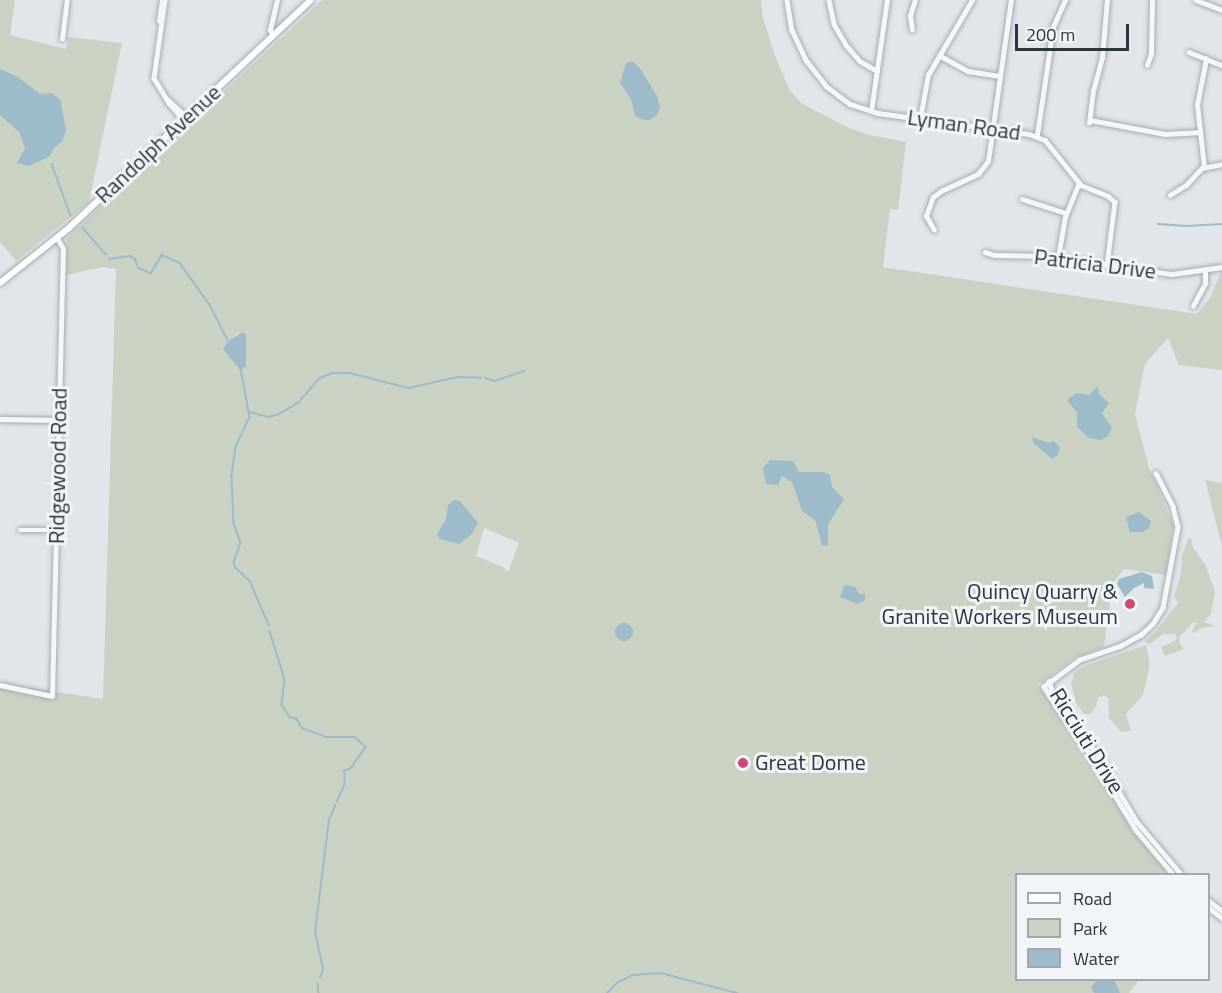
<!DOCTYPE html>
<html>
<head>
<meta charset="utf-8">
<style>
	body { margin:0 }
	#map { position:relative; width:1222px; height:993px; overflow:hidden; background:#e1e6ea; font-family:"Titillium Web",sans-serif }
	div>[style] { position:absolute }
	.green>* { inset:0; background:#cad3c3 }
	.water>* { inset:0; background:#9dbbc9 }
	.round { border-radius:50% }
	.stream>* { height:1.5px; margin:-0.75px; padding:0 0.75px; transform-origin:0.75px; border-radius:0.75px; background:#9dbbc9 }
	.roads { filter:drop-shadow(0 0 2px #a6aeb4) drop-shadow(0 0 2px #a6aeb4) }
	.minor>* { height:4.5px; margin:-2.25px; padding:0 2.25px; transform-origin:2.25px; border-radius:2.25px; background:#f4f6f8 }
	.major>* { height:6px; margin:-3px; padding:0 3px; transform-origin:3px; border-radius:3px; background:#fff }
	.dots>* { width:16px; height:16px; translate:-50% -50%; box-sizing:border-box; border:3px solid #f1f5f7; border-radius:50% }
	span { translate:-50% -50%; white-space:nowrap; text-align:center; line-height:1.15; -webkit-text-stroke:6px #f1f5f7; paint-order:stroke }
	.street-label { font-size:22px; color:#2a3741 }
	.poi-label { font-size:22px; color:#2a3741 }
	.right { translate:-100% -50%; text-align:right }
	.left { translate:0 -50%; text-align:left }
	.legend { position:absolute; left:1015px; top:873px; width:195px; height:108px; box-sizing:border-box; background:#f1f5f7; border:2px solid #a1a9ae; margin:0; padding:8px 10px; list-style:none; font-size:18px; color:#2a3741 }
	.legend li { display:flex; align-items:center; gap:12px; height:30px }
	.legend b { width:30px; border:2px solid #a1a9ae }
	.scale { position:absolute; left:1015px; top:24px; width:114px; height:27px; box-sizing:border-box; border:3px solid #2a3741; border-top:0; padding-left:8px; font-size:18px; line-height:21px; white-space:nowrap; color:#2a3741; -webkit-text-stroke:4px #f1f5f7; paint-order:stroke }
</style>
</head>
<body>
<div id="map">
	<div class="green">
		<div style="clip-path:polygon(0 0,15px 0,10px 35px,66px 49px,68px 37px,122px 43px,89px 202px,16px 261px,0 242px)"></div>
		<div style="clip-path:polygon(evenodd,322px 0,761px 0,763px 18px,774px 53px,789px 89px,801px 103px,847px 127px,870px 135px,906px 142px,898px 210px,890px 209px,883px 267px,1197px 314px,1210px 298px,1222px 270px,1222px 370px,1179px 365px,1168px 338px,1145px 364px,1135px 414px,1149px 468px,1173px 524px,1166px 575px,1124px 569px,1113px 583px,1104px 647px,1074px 658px,1038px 685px,1084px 750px,1133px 832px,1169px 874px,1016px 874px,1016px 980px,1139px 980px,1129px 993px,0 993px,0 683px,103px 699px,116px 269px,104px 267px,66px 275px,67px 238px,322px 0,237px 334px,246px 346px,246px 366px,238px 368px,224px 346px,237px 334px,322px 0,484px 528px,519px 543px,508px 572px,503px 567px,476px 556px,484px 528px)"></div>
		<div style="clip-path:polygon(1205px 480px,1222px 483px,1222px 546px)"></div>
		<div style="clip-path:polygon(1191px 538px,1193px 547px,1206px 566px,1215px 592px,1211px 614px,1204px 622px,1216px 626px,1202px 628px,1194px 633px,1192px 631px,1197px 623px,1194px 622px,1180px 637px,1179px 642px,1184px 649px,1165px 656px,1161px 647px,1175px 641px,1177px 638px,1175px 634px,1163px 634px,1149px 645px,1145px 641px,1156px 631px,1178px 603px,1174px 596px,1181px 573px,1182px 555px,1188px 539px)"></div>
		<div style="clip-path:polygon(1146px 645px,1150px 664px,1143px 695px,1126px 714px,1131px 731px,1121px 732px,1109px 718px,1108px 698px,1104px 695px,1098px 698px,1096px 707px,1090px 714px,1084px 714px,1076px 703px,1071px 684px,1075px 672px,1084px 666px)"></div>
	</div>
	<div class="water">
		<div style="clip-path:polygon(632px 61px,640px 68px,657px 96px,660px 107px,657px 115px,650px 120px,643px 120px,635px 116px,631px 99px,620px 83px,626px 63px)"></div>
		<div style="clip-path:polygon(0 69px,18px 77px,40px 94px,51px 93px,60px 99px,66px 130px,62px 142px,55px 147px,49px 157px,28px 166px,17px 163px,25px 148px,19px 132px,0 115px)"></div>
		<div style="clip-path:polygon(243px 332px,246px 335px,246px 366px,241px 371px,223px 349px,228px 341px)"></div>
		<div style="clip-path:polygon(1098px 386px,1099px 394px,1109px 403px,1102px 413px,1112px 428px,1108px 436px,1101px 440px,1089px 438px,1077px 427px,1077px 413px,1067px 400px,1077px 393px,1089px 395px)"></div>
		<div style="clip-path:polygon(1032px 437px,1049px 443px,1054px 441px,1060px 448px,1058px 455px,1052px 459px,1033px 442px)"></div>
		<div style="clip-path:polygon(770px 460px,793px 461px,799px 472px,824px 472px,830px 475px,832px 487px,844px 499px,828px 525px,828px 546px,822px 545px,815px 520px,802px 511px,792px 482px,782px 476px,778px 485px,766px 484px,763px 468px)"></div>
		<div style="clip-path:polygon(454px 500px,460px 501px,478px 523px,471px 535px,459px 544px,440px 539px,437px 534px,446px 519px,448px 505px)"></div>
		<div style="clip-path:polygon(1139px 512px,1151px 521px,1149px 528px,1143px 532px,1130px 532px,1126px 517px)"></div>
		<div style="clip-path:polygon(1142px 572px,1152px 576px,1154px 589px,1144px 588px,1144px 583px,1134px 588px,1125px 597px,1117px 584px,1119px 579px)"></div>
		<div style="clip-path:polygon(848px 585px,855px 587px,859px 594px,865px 594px,865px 600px,858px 604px,840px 597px,844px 586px)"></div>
		<div class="round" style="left:615px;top:623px;width:18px;height:18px"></div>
		<div style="clip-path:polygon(1097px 980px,1114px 980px,1120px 993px,1094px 993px,1091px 987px)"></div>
	</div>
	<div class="stream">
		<div style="left:52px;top:164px;width:55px;rotate:69.9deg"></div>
		<div style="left:1158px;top:224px;width:28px;rotate:4deg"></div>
		<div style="left:1186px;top:226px;width:36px;rotate:-3deg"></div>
		<div style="left:83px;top:228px;width:35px;rotate:49deg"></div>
		<div style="left:109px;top:259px;width:21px;rotate:-8deg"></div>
		<div style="left:130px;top:256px;width:6px;rotate:31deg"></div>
		<div style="left:135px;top:259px;width:10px;rotate:66deg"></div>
		<div style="left:139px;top:268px;width:13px;rotate:23deg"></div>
		<div style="left:151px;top:273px;width:21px;rotate:-59deg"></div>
		<div style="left:162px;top:255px;width:20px;rotate:24deg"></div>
		<div style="left:180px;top:263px;width:52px;rotate:54.5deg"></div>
		<div style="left:210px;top:305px;width:39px;rotate:63deg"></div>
		<div style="left:241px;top:369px;width:49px;rotate:79.4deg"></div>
		<div style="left:250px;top:417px;width:33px;rotate:115deg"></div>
		<div style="left:236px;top:447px;width:29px;rotate:98deg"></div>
		<div style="left:232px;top:476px;width:47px;rotate:87.6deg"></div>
		<div style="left:234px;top:523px;width:21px;rotate:71deg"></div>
		<div style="left:241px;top:543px;width:20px;rotate:110deg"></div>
		<div style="left:234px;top:562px;width:6px;rotate:72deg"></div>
		<div style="left:236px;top:568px;width:19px;rotate:43deg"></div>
		<div style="left:250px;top:581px;width:48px;rotate:66.6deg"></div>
		<div style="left:485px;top:378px;width:10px;rotate:17deg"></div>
		<div style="left:495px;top:381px;width:31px;rotate:-19deg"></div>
		<div style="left:249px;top:412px;width:21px;rotate:14deg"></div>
		<div style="left:269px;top:417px;width:10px;rotate:-17deg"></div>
		<div style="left:279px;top:414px;width:22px;rotate:-30deg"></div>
		<div style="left:298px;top:403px;width:33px;rotate:-49deg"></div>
		<div style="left:320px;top:378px;width:14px;rotate:-21deg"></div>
		<div style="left:333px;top:373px;width:17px"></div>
		<div style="left:350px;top:373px;width:61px;rotate:14.3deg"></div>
		<div style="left:409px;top:388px;width:50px;rotate:-12.7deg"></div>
		<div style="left:458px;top:377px;width:23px;rotate:2deg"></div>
		<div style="left:270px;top:631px;width:51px;rotate:73deg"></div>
		<div style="left:285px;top:680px;width:25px;rotate:97deg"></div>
		<div style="left:282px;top:705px;width:14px;rotate:56deg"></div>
		<div style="left:290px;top:717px;width:7px;rotate:16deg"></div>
		<div style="left:297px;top:719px;width:10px;rotate:61deg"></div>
		<div style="left:302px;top:728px;width:27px;rotate:20deg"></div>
		<div style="left:327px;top:737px;width:28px"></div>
		<div style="left:355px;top:737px;width:15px;rotate:42deg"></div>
		<div style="left:366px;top:747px;width:25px;rotate:124deg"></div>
		<div style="left:352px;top:768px;width:8px;rotate:157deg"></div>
		<div style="left:345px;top:771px;width:14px;rotate:90deg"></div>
		<div style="left:345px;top:785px;width:19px;rotate:115deg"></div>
		<div style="left:320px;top:978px;width:9px;rotate:-72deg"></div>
		<div style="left:323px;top:969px;width:38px;rotate:-102deg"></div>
		<div style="left:315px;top:932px;width:113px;rotate:-82.9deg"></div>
		<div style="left:329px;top:820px;width:16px;rotate:-68deg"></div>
		<div style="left:318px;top:984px;width:9px;rotate:84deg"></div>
		<div style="left:607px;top:993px;width:14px;rotate:-45deg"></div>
		<div style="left:617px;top:983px;width:18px;rotate:-27deg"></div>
		<div style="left:633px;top:975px;width:28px;rotate:-4deg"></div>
		<div style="left:661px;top:973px;width:79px;rotate:14.7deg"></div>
	</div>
	<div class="roads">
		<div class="minor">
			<div style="left:165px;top:0;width:79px;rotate:98deg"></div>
			<div style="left:154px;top:78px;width:29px;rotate:59deg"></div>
			<div style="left:169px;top:103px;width:23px;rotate:49deg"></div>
			<div style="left:787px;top:0;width:30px;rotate:81deg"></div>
			<div style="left:792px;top:30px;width:33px;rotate:65deg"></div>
			<div style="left:806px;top:60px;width:33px;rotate:52deg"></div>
			<div style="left:826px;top:86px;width:30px;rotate:37deg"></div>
			<div style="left:850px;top:104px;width:29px;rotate:18deg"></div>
			<div style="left:878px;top:113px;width:152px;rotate:7.9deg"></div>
			<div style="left:1029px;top:134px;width:17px;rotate:21deg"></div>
			<div style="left:1045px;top:140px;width:58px;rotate:51.3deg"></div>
			<div style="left:1081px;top:185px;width:29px;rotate:22deg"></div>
			<div style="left:1108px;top:196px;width:9px;rotate:41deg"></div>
			<div style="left:1115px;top:202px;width:64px;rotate:97.2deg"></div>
			<div style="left:829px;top:0;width:25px;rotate:78deg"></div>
			<div style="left:834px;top:24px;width:24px;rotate:60deg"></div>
			<div style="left:846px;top:45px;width:21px;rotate:49deg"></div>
			<div style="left:860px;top:61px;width:20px;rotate:30deg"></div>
			<div style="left:1196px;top:0;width:28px;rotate:21deg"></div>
			<div style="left:159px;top:21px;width:21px;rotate:-82deg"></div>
			<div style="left:912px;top:30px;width:14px;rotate:-98deg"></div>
			<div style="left:910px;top:16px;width:17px;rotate:-73deg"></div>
			<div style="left:273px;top:36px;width:7px;rotate:-117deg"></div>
			<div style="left:270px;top:30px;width:31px;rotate:-77deg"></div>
			<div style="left:62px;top:39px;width:39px;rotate:-83deg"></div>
			<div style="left:1189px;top:52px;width:35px;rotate:22deg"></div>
			<div style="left:939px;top:55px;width:33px;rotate:29deg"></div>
			<div style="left:968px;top:71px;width:32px;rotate:9deg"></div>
			<div style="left:1147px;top:65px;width:12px;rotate:-70deg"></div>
			<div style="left:1151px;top:54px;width:54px;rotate:-88.9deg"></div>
			<div style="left:167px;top:99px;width:27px;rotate:42deg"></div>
			<div style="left:871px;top:111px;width:112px;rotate:-81.8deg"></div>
			<div style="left:920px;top:118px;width:44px;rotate:-79.5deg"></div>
			<div style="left:928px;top:75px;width:87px;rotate:-59.6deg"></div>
			<div style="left:1090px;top:120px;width:76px;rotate:10.6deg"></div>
			<div style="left:1165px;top:134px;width:33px;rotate:-3deg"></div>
			<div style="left:1089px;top:123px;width:32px;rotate:-83deg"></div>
			<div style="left:1093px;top:91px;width:35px;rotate:-75deg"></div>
			<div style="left:1102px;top:57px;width:57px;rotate:-85deg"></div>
			<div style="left:1037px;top:135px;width:109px;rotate:-81.6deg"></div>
			<div style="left:1053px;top:27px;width:30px;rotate:-66deg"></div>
			<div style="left:1204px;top:167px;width:62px;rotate:-96.4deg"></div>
			<div style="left:1197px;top:105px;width:47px;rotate:-78.9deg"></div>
			<div style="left:1170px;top:195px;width:19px;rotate:-32deg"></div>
			<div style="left:1186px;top:185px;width:23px;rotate:-47deg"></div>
			<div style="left:1202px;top:168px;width:20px;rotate:-11deg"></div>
			<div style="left:1022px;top:199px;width:46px;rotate:17.7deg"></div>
			<div style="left:934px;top:230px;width:16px;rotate:-120deg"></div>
			<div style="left:926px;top:216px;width:20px;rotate:-70deg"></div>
			<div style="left:933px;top:197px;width:10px;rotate:-37deg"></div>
			<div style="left:941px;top:191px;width:41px;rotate:-24.7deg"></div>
			<div style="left:978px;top:174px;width:16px;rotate:-52deg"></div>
			<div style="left:988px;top:161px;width:163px;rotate:-81.9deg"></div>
			<div style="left:985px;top:252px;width:10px;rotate:17deg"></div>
			<div style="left:995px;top:255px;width:56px;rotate:1deg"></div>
			<div style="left:1051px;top:256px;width:122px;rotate:8.5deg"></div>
			<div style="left:1172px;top:274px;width:50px;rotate:-8deg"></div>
			<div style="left:1058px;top:257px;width:41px;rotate:-80.1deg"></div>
			<div style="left:1065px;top:217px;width:37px;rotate:-68deg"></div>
			<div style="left:1193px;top:306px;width:26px;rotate:-62deg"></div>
			<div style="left:1205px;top:283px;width:13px;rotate:-90deg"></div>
			<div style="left:0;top:419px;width:59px;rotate:1deg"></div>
			<div style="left:1156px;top:473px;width:38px;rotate:63deg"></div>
			<div style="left:1173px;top:507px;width:21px;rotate:76deg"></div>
			<div style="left:1178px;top:527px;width:82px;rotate:100.5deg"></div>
			<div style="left:1163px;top:608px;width:19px;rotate:122deg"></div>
			<div style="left:1153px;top:624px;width:16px;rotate:137deg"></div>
			<div style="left:1141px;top:635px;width:23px;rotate:151deg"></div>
			<div style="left:1121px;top:646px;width:43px;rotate:161.1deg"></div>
			<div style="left:1080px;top:660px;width:45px;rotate:143.1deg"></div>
			<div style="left:1044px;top:687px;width:74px;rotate:55.5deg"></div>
			<div style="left:1086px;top:748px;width:96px;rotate:58.6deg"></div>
			<div style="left:1136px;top:830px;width:57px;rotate:49.9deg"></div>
			<div style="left:20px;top:530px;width:36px"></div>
			<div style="left:1049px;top:681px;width:10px;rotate:73deg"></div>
			<div style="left:1052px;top:691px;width:76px;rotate:54.6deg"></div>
			<div style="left:1096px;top:753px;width:80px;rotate:59.3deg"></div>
			<div style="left:1137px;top:822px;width:68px;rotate:49.8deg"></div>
			<div style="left:0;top:685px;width:53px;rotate:11.9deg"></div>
			<div style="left:52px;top:696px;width:447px;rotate:-88.6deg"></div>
			<div style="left:63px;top:249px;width:13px;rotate:-119deg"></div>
			<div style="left:1208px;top:900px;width:18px;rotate:38deg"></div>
			<div style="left:1208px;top:907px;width:18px;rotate:38deg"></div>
		</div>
		<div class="major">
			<div style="left:0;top:283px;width:88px;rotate:-38.6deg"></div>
			<div style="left:69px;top:228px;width:332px;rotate:-43.3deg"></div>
		</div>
	</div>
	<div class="dots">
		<div style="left:1130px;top:604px;background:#cb4a77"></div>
		<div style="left:743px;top:763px;background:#cb4a77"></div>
	</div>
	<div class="street-label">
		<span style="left:964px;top:125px;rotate:8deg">Lyman Road</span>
		<span style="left:158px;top:144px;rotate:-43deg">Randolph Avenue</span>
		<span style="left:1095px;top:264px;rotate:7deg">Patricia Drive</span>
		<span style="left:58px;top:466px;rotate:-89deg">Ridgewood Road</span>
		<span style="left:1087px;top:741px;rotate:58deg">Ricciuti Drive</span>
	</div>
	<div class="poi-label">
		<span class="right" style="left:1118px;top:604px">Quincy Quarry &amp;<br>Granite Workers Museum</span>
		<span class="left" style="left:755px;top:763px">Great Dome</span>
	</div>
	<ul class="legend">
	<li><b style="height:8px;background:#fff"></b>Road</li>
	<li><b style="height:16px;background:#cad3c3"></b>Park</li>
	<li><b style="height:16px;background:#9dbbc9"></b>Water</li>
	</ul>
	<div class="scale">200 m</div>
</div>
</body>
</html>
